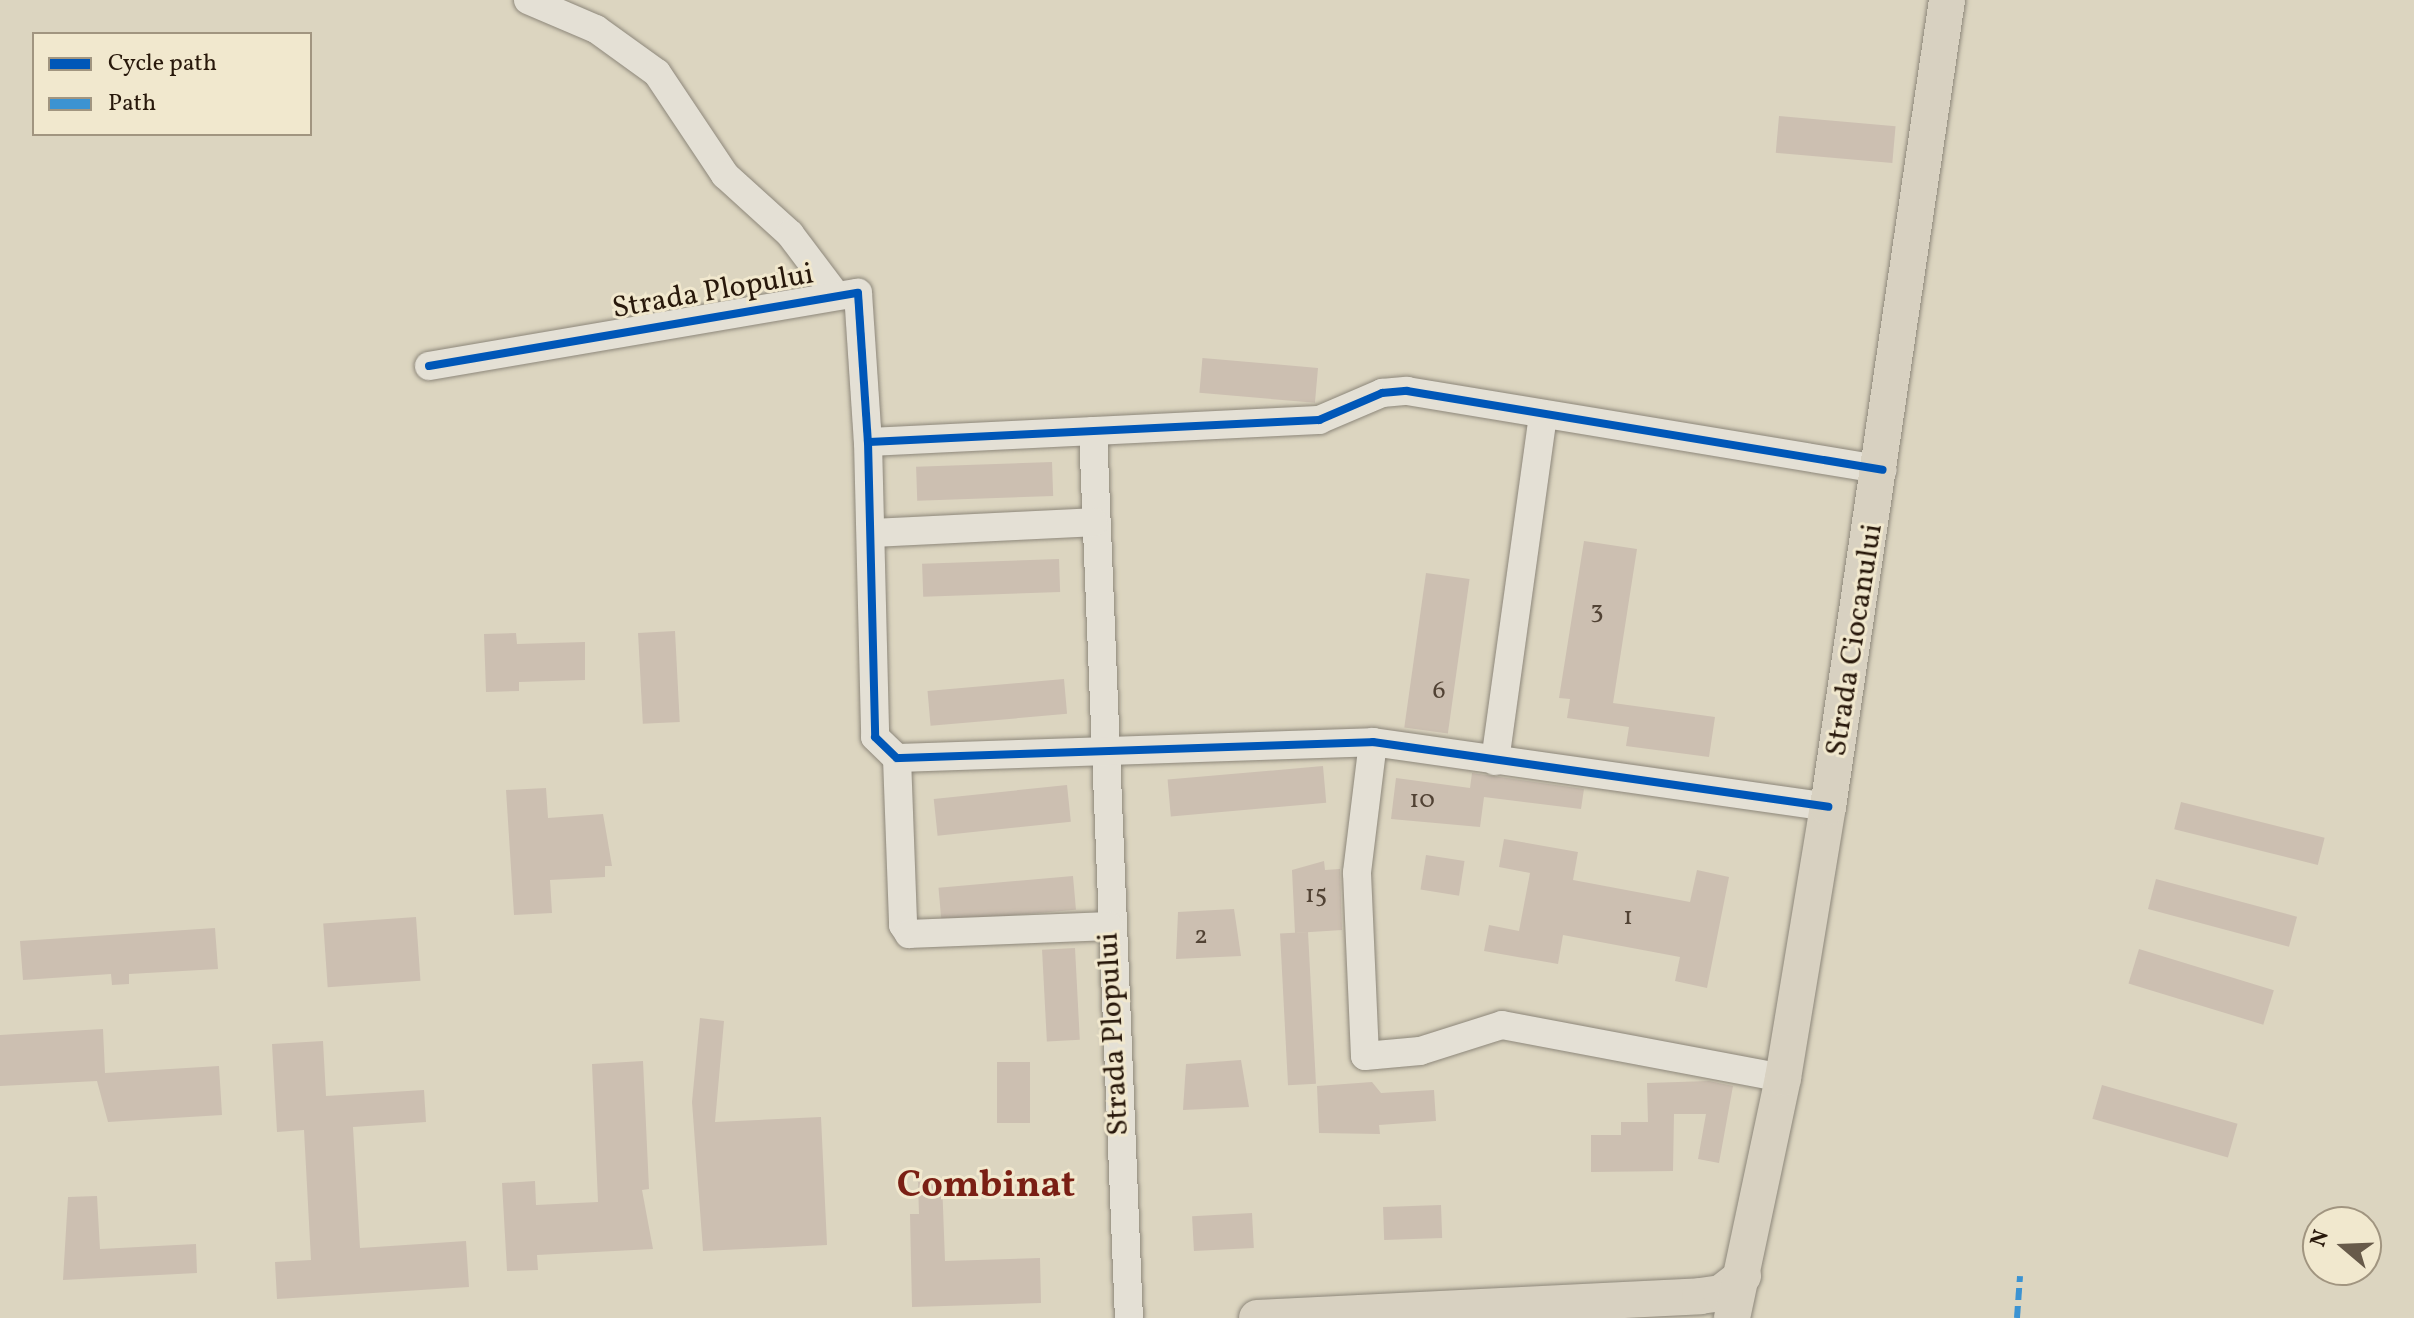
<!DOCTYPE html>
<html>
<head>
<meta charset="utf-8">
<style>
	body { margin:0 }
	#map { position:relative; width:2414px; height:1318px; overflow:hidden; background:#dcd5c0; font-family:Vollkorn,serif }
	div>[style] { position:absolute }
	.building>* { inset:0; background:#ccbfb1; transform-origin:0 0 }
	.roads { filter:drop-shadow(0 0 2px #8d877a) drop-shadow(0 0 2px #8d877a) }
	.minor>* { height:28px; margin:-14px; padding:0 14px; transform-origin:14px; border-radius:14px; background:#e4e0d5 }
	.major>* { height:36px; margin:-18px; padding:0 18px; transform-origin:18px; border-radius:18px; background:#d8d1c1 }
	.quiet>* { height:6px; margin-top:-3px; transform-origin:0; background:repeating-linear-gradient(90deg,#3c93d2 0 12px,transparent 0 18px) }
	.cycleway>* { height:8px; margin:-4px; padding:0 4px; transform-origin:4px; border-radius:4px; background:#0057b8 }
	span { translate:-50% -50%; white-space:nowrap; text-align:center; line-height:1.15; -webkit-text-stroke:6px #f1e8ce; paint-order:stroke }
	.number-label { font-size:26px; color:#514234 }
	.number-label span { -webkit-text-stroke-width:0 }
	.street-label { font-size:30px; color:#28180b }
	.district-label { font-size:38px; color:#7a1f14; font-weight:700 }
	.legend { position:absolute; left:32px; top:32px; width:280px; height:104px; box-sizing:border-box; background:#f1e8ce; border:2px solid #a19580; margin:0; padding:10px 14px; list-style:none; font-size:24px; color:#28180b }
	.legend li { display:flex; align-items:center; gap:16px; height:40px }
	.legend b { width:40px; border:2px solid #a19580 }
	.north { position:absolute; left:2302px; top:1206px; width:80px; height:80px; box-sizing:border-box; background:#f1e8ce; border:2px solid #a19580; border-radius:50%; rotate:289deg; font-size:22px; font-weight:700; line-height:32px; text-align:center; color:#28180b }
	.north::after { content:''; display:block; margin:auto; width:28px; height:36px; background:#675a4a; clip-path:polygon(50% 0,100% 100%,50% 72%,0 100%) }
</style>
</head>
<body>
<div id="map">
	<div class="building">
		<div style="left:1779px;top:116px;width:117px;height:37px;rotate:5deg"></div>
		<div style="left:1318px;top:368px;width:35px;height:116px;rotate:95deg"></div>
		<div style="left:1052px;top:462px;width:34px;height:136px;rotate:88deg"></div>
		<div style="clip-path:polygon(1584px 541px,1637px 549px,1613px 703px,1715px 717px,1709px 757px,1626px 746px,1629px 727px,1567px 718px,1570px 699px,1559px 698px)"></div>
		<div style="left:1059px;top:559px;width:33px;height:137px;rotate:88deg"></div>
		<div style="left:1426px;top:573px;width:44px;height:156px;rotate:8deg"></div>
		<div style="left:675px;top:631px;width:91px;height:37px;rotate:87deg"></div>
		<div style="clip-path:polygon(516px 633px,517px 644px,585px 642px,585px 680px,519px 682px,519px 691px,486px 692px,484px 634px)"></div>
		<div style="left:1064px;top:679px;width:35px;height:137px;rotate:85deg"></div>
		<div style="left:1323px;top:766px;width:37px;height:156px;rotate:85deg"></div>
		<div style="clip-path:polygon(1472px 773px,1584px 789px,1581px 809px,1484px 797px,1480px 827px,1391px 819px,1396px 778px,1470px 788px)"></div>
		<div style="left:1067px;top:785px;width:37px;height:134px;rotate:84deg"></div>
		<div style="clip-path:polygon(546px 788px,548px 818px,603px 814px,612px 866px,605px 866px,605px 877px,550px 880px,552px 913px,514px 915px,506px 790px)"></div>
		<div style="left:2181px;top:802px;width:148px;height:28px;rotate:14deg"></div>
		<div style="clip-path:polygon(1504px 839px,1578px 852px,1573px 880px,1690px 902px,1697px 870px,1729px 877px,1707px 988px,1675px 981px,1680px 957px,1563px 935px,1558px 964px,1484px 951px,1489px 925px,1519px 931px,1530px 873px,1499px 867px)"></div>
		<div style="left:1426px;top:855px;width:39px;height:35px;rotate:9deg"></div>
		<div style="clip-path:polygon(1324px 861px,1325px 870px,1340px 869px,1342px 930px,1295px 933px,1292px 870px)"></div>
		<div style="left:1073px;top:876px;width:34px;height:135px;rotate:85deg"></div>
		<div style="left:2156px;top:879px;width:146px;height:31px;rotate:15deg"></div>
		<div style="clip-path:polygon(1234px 909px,1241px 956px,1176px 959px,1178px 912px)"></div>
		<div style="left:416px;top:917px;width:64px;height:93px;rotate:86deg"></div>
		<div style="clip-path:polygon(215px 928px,218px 969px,129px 974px,129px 984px,112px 985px,111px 974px,23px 980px,20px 941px)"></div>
		<div style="left:1308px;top:932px;width:152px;height:28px;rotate:87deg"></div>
		<div style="left:1075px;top:948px;width:92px;height:33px;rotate:87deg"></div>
		<div style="left:2139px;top:949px;width:141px;height:36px;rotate:17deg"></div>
		<div style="clip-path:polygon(700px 1018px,724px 1021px,715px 1122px,821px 1117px,827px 1245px,703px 1251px,692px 1102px)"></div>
		<div style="clip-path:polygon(103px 1029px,105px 1073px,219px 1066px,222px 1115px,108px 1122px,97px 1081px,0 1086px,0 1035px)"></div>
		<div style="clip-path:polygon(323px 1041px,326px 1096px,424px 1090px,426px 1122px,353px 1127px,360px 1248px,466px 1241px,469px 1287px,277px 1299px,275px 1262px,311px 1260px,304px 1130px,277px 1132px,272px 1044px)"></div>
		<div style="clip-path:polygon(1241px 1060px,1249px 1107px,1183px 1110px,1186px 1064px)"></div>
		<div style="clip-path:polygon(643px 1061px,649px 1189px,642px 1190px,653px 1249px,537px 1255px,538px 1270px,507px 1271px,502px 1183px,535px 1181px,536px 1205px,598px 1202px,592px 1064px)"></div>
		<div style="left:997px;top:1062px;width:33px;height:61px"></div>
		<div style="clip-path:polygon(1709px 1081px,1733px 1086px,1719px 1163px,1698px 1159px,1706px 1114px,1674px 1114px,1673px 1171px,1591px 1172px,1591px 1135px,1621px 1135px,1621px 1122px,1648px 1122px,1647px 1083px)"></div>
		<div style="clip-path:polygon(1372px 1082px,1381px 1093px,1434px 1090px,1436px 1121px,1379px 1125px,1380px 1134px,1319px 1133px,1317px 1086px)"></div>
		<div style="left:2102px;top:1085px;width:141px;height:35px;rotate:16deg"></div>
		<div style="clip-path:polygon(942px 1181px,945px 1261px,1040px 1258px,1041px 1303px,912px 1307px,910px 1214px,919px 1214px,918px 1182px)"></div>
		<div style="clip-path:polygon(97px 1196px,100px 1249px,196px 1244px,197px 1273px,63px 1280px,68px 1197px)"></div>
		<div style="left:1441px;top:1205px;width:33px;height:58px;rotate:88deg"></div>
		<div style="left:1252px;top:1213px;width:35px;height:60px;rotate:87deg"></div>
	</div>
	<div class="roads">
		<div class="minor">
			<div style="left:528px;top:0;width:74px;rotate:23.1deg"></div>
			<div style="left:596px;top:29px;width:75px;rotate:35.8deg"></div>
			<div style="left:657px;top:73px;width:123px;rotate:56.3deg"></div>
			<div style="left:725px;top:175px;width:88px;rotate:42.2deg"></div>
			<div style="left:790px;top:234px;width:76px;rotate:53deg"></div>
			<div style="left:429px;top:366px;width:435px;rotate:-9.7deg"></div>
			<div style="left:858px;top:293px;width:149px;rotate:86.2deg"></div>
			<div style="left:868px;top:442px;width:452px;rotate:-2.8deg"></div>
			<div style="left:1319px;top:420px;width:69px;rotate:-23.2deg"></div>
			<div style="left:1382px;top:393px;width:25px;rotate:-5deg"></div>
			<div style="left:1407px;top:391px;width:482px;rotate:9.4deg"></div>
			<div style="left:1093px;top:431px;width:888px;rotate:87.68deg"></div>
			<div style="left:868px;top:442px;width:295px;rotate:88.6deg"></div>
			<div style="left:875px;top:737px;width:30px;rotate:44deg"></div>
			<div style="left:897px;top:758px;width:476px;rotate:-1.9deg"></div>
			<div style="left:1373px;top:742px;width:460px;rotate:8.1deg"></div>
			<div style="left:871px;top:533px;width:223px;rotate:-2.8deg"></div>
			<div style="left:1373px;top:742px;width:132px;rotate:97deg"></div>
			<div style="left:1357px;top:873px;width:183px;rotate:87.5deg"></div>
			<div style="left:1365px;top:1056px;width:55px;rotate:-5.2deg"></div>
			<div style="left:1420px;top:1051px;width:86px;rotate:-17.6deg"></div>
			<div style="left:1502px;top:1025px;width:286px;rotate:10.7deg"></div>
			<div style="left:897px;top:758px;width:167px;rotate:87.9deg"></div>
			<div style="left:903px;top:925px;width:11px;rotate:56deg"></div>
			<div style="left:909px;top:934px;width:200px;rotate:-2.3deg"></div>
			<div style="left:1495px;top:761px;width:350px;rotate:-82.1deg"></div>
		</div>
		<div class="major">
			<div style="left:1257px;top:1318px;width:444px;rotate:-2.8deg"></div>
			<div style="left:1700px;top:1296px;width:21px;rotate:-8deg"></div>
			<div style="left:1721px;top:1293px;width:28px;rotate:-38deg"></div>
			<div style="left:1732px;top:1318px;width:245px;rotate:-78deg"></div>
			<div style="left:1783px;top:1078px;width:275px;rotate:-80.6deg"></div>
			<div style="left:1828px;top:807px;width:816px;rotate:-81.61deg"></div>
		</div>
	</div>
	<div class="quiet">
		<div style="left:2017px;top:1318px;width:42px;rotate:-85.9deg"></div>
	</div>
	<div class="cycleway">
		<div style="left:429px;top:366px;width:435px;rotate:-9.7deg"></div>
		<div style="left:858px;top:293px;width:149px;rotate:86.2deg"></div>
		<div style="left:868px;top:442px;width:452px;rotate:-2.8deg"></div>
		<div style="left:1319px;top:420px;width:69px;rotate:-23.2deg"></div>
		<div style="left:1382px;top:393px;width:25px;rotate:-5deg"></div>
		<div style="left:1407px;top:391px;width:482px;rotate:9.4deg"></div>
		<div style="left:868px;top:442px;width:295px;rotate:88.6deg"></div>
		<div style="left:875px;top:737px;width:30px;rotate:44deg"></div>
		<div style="left:897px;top:758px;width:476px;rotate:-1.9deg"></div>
		<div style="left:1373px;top:742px;width:460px;rotate:8.1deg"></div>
	</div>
	<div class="number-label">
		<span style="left:1597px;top:612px">3</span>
		<span style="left:1439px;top:692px">6</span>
		<span style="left:1422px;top:801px">10</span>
		<span style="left:1316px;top:896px">15</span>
		<span style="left:1628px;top:918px">1</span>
		<span style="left:1201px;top:937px">2</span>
	</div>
	<div class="street-label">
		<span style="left:713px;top:292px;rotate:-10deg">Strada Plopului</span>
		<span style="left:1855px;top:640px;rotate:-81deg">Strada Ciocanului</span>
		<span style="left:1114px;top:1034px;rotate:-93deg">Strada Plopului</span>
	</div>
	<div class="district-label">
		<span style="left:986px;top:1187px">Combinat</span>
	</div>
	<ul class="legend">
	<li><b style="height:10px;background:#0057b8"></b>Cycle path</li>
	<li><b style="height:10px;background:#3c93d2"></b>Path</li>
	</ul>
	<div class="north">N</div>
</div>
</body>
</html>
